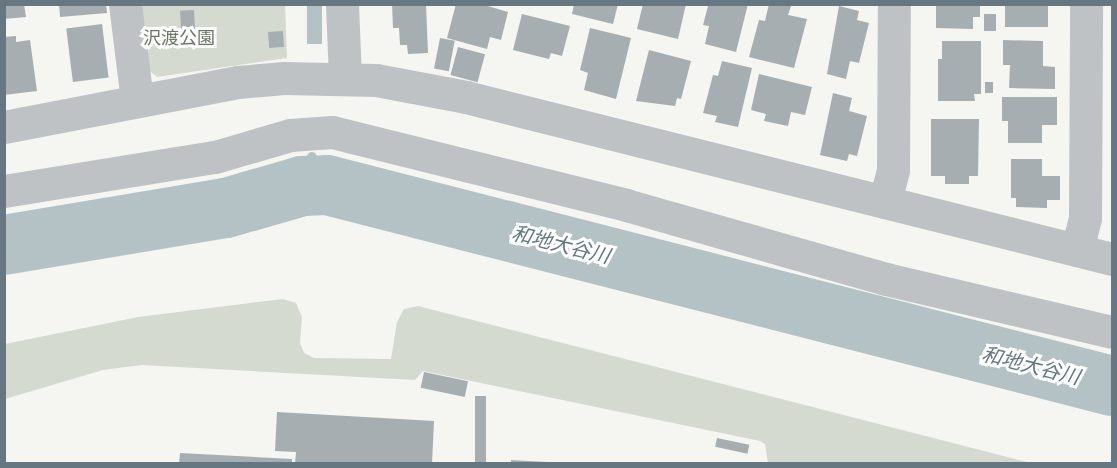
<!DOCTYPE html>
<html>
<head>
<meta charset="utf-8">
<style>
	body { margin:0 }
	#map { position:relative; width:1117px; height:468px; overflow:hidden; background:#f5f5f2; font-family:Quicksand,"Noto Sans JP",sans-serif }
	div>[style] { position:absolute }
	.green>* { inset:0; background:#d5dad1 }
	.water>* { inset:0; background:#b5c2c5; transform-origin:0 0 }
	.stream>* { height:10px; margin:-5px; padding:0 5px; transform-origin:5px; border-radius:5px; background:#b5c2c5 }
	.river>* { height:60px; margin:-30px; padding:0 30px; transform-origin:30px; border-radius:30px; background:#b5c2c5 }
	.building>* { inset:0; background:#a6aeb2; transform-origin:0 0 }
	.minor>* { height:33px; margin:-16.5px; padding:0 16.5px; transform-origin:16.5px; border-radius:16.5px; background:#bec2c5 }
	span { translate:-50% -50%; white-space:nowrap; text-align:center; line-height:1.15; -webkit-text-stroke:6px #fff; paint-order:stroke }
	.park-label { font-size:18px; color:#6a7864 }
	.water-label { font-size:20px; color:#62787e; font-style:italic }
	.frame { position:absolute; inset:0; border:6px solid #667781; pointer-events:none }
</style>
</head>
<body>
<div id="map">
	<div class="green">
		<div style="clip-path:polygon(140px 5px,285px 5px,287px 58px,157px 77px,146px 68px)"></div>
		<div style="clip-path:polygon(283px 299px,296px 303px,302px 317px,300px 343px,304px 353px,314px 358px,391px 359px,397px 322px,404px 309px,418px 306px,1031px 463px,768px 463px,765px 444px,760px 441px,423px 371px,415px 380px,142px 365px,103px 370px,5px 399px,5px 344px,138px 317px)"></div>
	</div>
	<div class="water">
		<div style="left:307px;top:5px;width:15px;height:39px"></div>
	</div>
	<div class="stream">
		<div style="left:310px;top:185px;width:28px;rotate:-86deg"></div>
	</div>
	<div class="river">
		<div style="left:4px;top:245px;width:225px;rotate:-9.5deg"></div>
		<div style="left:226px;top:208px;width:79px;rotate:-16.1deg"></div>
		<div style="left:302px;top:186px;width:25px;rotate:-2deg"></div>
		<div style="left:327px;top:185px;width:810px;rotate:14.36deg"></div>
	</div>
	<div class="building">
		<div style="clip-path:polygon(4px 4px,24px 4px,26px 17px,4px 19px)"></div>
		<div style="clip-path:polygon(59px 4px,106px 4px,107px 13px,60px 17px)"></div>
		<div style="clip-path:polygon(392px 4px,426px 4px,428px 53px,408px 54px,407px 45px,400px 45px,399px 28px,393px 28px)"></div>
		<div style="clip-path:polygon(456px 4px,481px 4px,508px 12px,501px 40px,490px 37px,487px 49px,447px 38px)"></div>
		<div style="clip-path:polygon(574px 4px,618px 4px,613px 24px,572px 14px)"></div>
		<div style="clip-path:polygon(643px 4px,686px 4px,678px 39px,637px 29px)"></div>
		<div style="clip-path:polygon(748px 4px,736px 52px,705px 44px,709px 26px,703px 25px,708px 6px)"></div>
		<div style="clip-path:polygon(769px 4px,791px 6px,788px 15px,807px 19px,794px 68px,749px 57px,759px 20px,765px 21px)"></div>
		<div style="clip-path:polygon(936px 4px,980px 4px,980px 17px,973px 17px,973px 29px,936px 28px)"></div>
		<div style="left:1005px;top:4px;width:43px;height:23px"></div>
		<div style="clip-path:polygon(839px 6px,859px 11px,857px 20px,869px 23px,859px 63px,850px 61px,846px 79px,827px 74px)"></div>
		<div style="left:194px;top:10px;width:20px;height:14px;rotate:87deg"></div>
		<div style="clip-path:polygon(522px 14px,570px 26px,562px 56px,551px 53px,549px 59px,513px 50px)"></div>
		<div style="left:984px;top:14px;width:12px;height:17px"></div>
		<div style="left:102px;top:24px;width:54px;height:36px;rotate:83deg"></div>
		<div style="clip-path:polygon(590px 28px,631px 38px,616px 99px,584px 90px,588px 73px,580px 70px)"></div>
		<div style="left:283px;top:31px;width:16px;height:15px;rotate:86deg"></div>
		<div style="clip-path:polygon(16px 36px,16px 42px,30px 40px,37px 91px,4px 95px,4px 37px)"></div>
		<div style="left:440px;top:38px;width:15px;height:31px;rotate:11deg"></div>
		<div style="clip-path:polygon(1003px 40px,1043px 41px,1043px 66px,1055px 67px,1055px 89px,1009px 88px,1010px 65px,1003px 65px)"></div>
		<div style="clip-path:polygon(942px 41px,981px 41px,981px 94px,974px 94px,975px 101px,938px 101px,938px 59px,942px 59px)"></div>
		<div style="left:458px;top:47px;width:28px;height:29px;rotate:15deg"></div>
		<div style="clip-path:polygon(649px 50px,691px 61px,681px 99px,677px 98px,675px 106px,636px 101px)"></div>
		<div style="clip-path:polygon(722px 61px,752px 68px,738px 127px,715px 122px,717px 116px,703px 113px,713px 75px,718px 76px)"></div>
		<div style="clip-path:polygon(759px 74px,812px 87px,805px 115px,791px 112px,788px 126px,764px 121px,766px 114px,751px 110px)"></div>
		<div style="left:985px;top:82px;width:8px;height:11px"></div>
		<div style="clip-path:polygon(833px 93px,852px 98px,849px 111px,867px 116px,857px 156px,849px 154px,847px 161px,820px 155px)"></div>
		<div style="clip-path:polygon(1002px 97px,1057px 97px,1057px 125px,1042px 125px,1042px 143px,1008px 143px,1008px 121px,1002px 121px)"></div>
		<div style="clip-path:polygon(931px 119px,979px 119px,978px 176px,969px 176px,969px 184px,945px 184px,945px 176px,931px 176px)"></div>
		<div style="clip-path:polygon(1011px 159px,1042px 159px,1042px 176px,1060px 176px,1060px 200px,1047px 200px,1047px 208px,1016px 207px,1016px 198px,1011px 198px)"></div>
		<div style="left:424px;top:372px;width:45px;height:16px;rotate:12deg"></div>
		<div style="left:475px;top:396px;width:11px;height:68px"></div>
		<div style="clip-path:polygon(277px 412px,434px 421px,432px 464px,295px 464px,296px 452px,275px 451px)"></div>
		<div style="left:717px;top:438px;width:33px;height:9px;rotate:12deg"></div>
		<div style="clip-path:polygon(180px 453px,292px 459px,292px 464px,179px 464px)"></div>
		<div style="clip-path:polygon(511px 460px,547px 462px,547px 464px,511px 464px)"></div>
	</div>
	<div class="minor">
		<div style="left:125px;top:4px;width:98px;rotate:82.9deg"></div>
		<div style="left:342px;top:4px;width:74px;rotate:87.7deg"></div>
		<div style="left:4px;top:127px;width:238px;rotate:-10.9deg"></div>
		<div style="left:238px;top:82px;width:46px;rotate:-5deg"></div>
		<div style="left:284px;top:78px;width:92px;rotate:1.2deg"></div>
		<div style="left:376px;top:80px;width:92px;rotate:10.7deg"></div>
		<div style="left:466px;top:97px;width:666px;rotate:14.08deg"></div>
		<div style="left:4px;top:191px;width:214px;rotate:-9.2deg"></div>
		<div style="left:215px;top:157px;width:78px;rotate:-16.3deg"></div>
		<div style="left:290px;top:135px;width:42px;rotate:-4.1deg"></div>
		<div style="left:332px;top:132px;width:303px;rotate:13.9deg"></div>
		<div style="left:626px;top:205px;width:270px;rotate:15.9deg"></div>
		<div style="left:886px;top:279px;width:232px;rotate:13.2deg"></div>
		<div style="left:885px;top:202px;width:33px;rotate:-76deg"></div>
		<div style="left:893px;top:170px;width:166px;rotate:-89.7deg"></div>
		<div style="left:1077px;top:250px;width:33px;rotate:-76deg"></div>
		<div style="left:1085px;top:218px;width:214px;rotate:-89.7deg"></div>
	</div>
	<div class="park-label">
		<span style="left:179px;top:38px">沢渡公園</span>
	</div>
	<div class="water-label">
		<span style="left:561px;top:244px;rotate:14deg">和地大谷川</span>
		<span style="left:1031px;top:365px;rotate:14deg">和地大谷川</span>
	</div>
	<div class="frame"></div>
</div>
</body>
</html>
